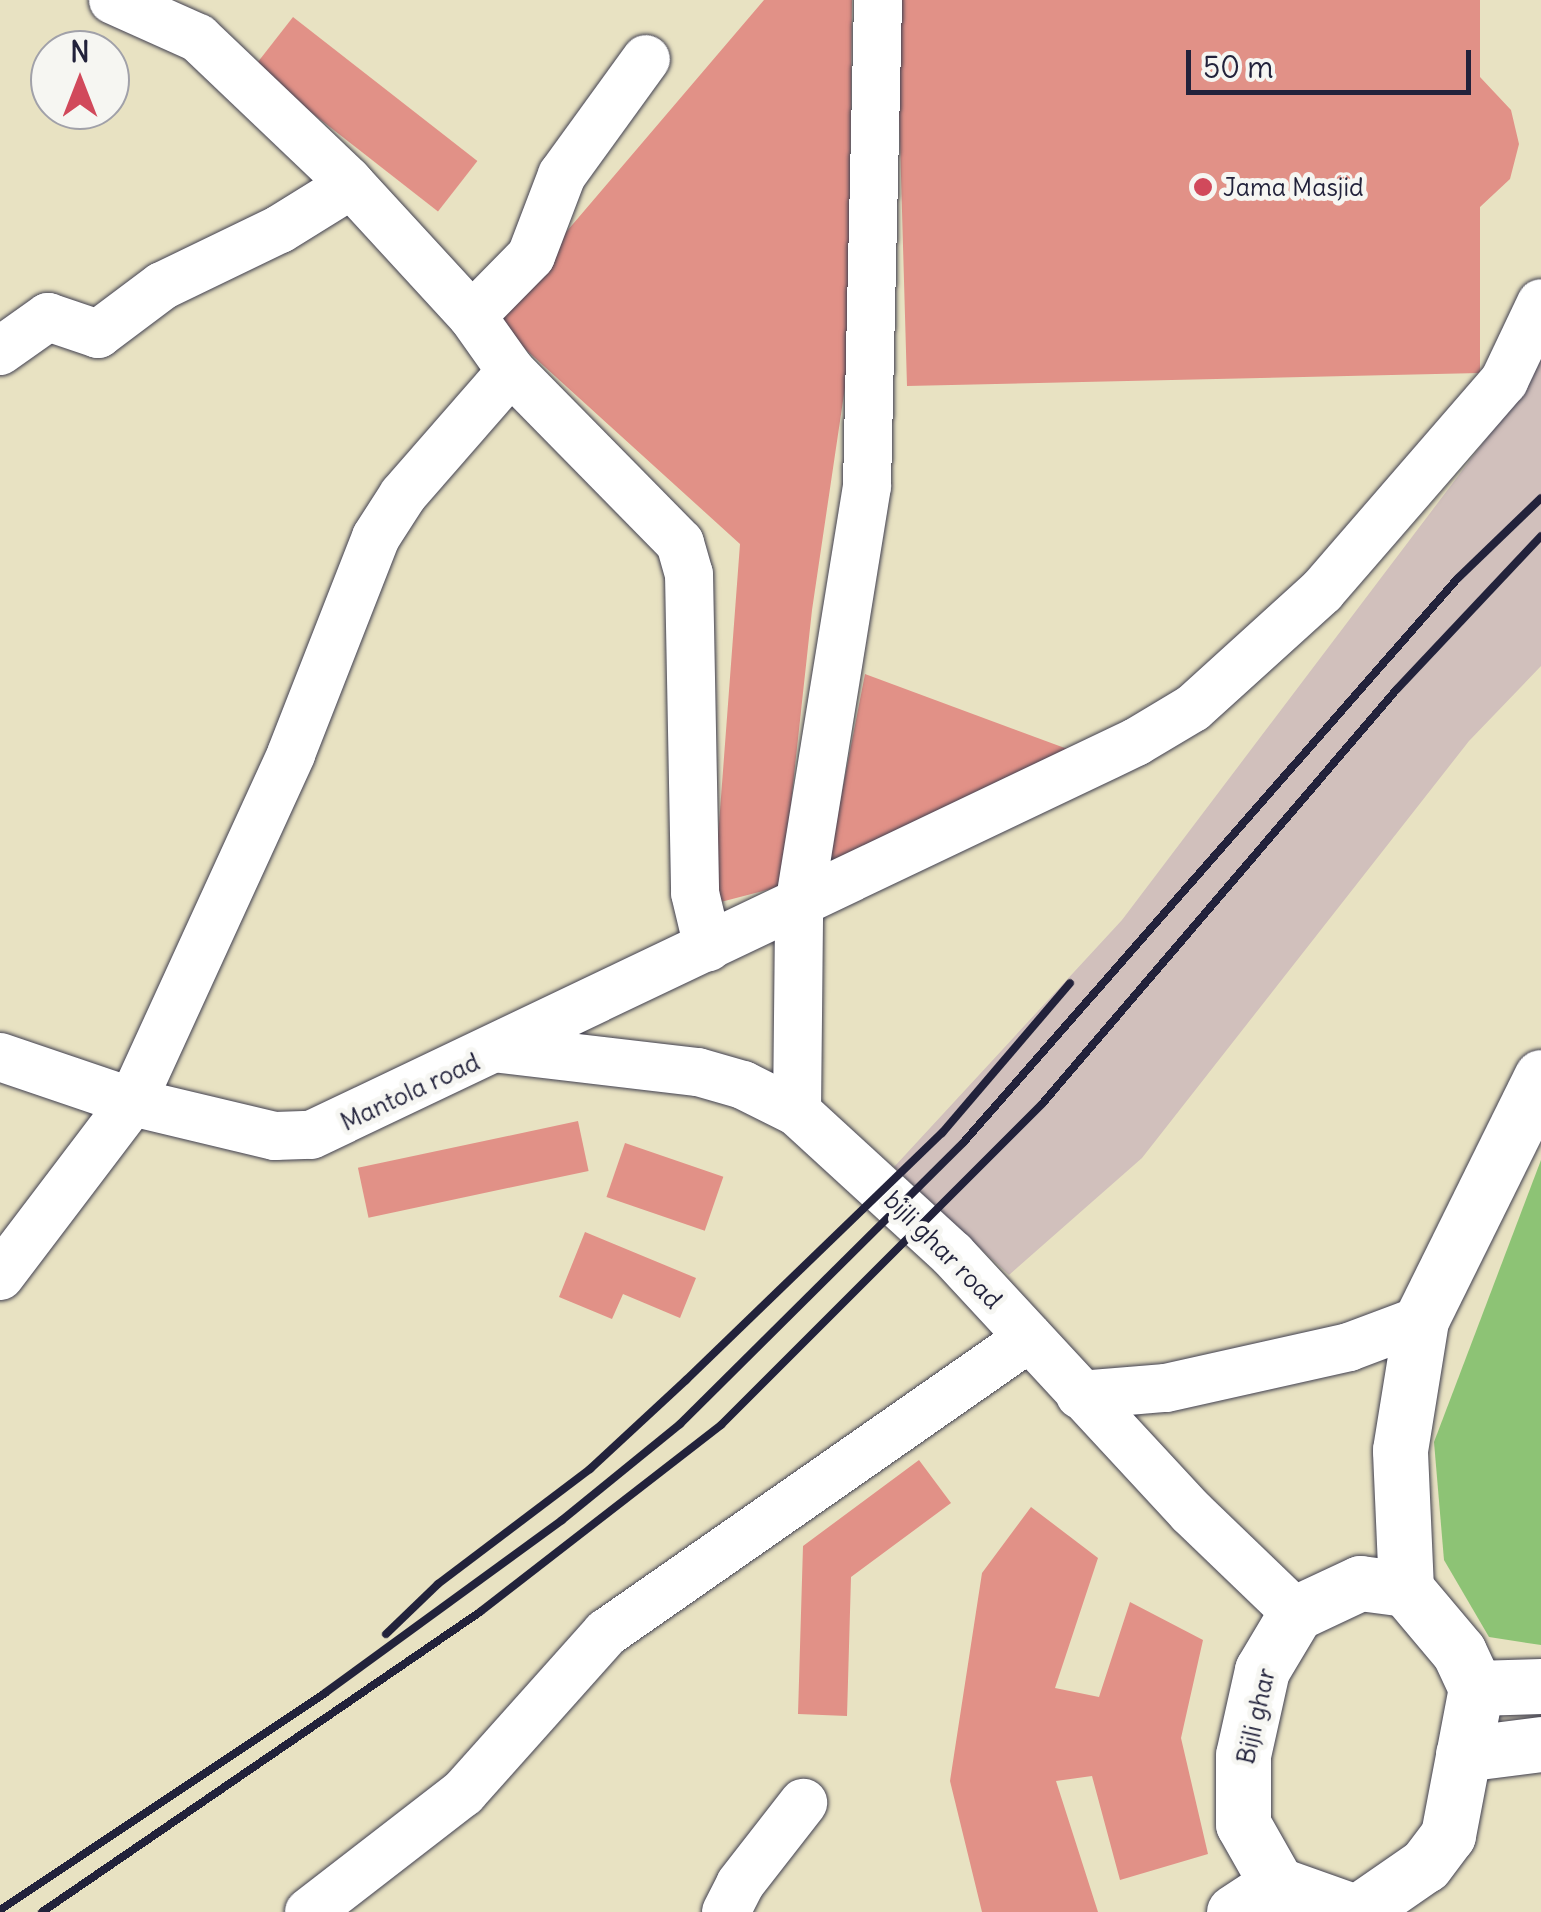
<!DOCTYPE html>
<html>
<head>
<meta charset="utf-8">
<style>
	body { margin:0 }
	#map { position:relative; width:1541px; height:1912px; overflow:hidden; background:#e8e2c2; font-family:Delius,sans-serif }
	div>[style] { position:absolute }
	.industrial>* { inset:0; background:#d1c0bc }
	.green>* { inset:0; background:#8dc375 }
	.building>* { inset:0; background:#e19187; transform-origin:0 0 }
	.roads { filter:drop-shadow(0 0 2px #403f4f) drop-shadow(0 0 2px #403f4f) }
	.minor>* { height:48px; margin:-24px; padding:0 24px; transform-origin:24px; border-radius:24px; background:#fff }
	.major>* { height:55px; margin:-27.5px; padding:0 27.5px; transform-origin:27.5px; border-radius:27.5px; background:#fff }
	.rail>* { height:8px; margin:-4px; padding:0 4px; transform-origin:4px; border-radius:4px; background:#22223b }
	.dots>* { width:28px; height:28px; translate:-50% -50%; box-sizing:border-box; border:5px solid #f6f6f2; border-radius:50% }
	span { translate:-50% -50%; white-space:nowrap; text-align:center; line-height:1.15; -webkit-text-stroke:10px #f6f6f2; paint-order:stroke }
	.poi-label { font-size:25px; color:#22223b }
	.left { translate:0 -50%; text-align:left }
	.street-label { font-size:25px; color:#22223b }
	.north { position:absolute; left:30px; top:30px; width:100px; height:100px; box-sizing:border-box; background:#f6f6f2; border:2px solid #a1a1a9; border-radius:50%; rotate:0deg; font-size:28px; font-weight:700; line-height:40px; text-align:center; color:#22223b }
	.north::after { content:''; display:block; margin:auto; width:35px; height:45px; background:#d1495b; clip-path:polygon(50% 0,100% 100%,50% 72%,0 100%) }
	.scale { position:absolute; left:1186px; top:50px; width:285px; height:45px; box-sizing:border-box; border:5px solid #22223b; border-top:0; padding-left:12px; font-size:30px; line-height:35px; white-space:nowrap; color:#22223b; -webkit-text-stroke:8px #f6f6f2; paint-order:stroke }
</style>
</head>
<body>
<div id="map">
	<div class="industrial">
		<div style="clip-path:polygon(1541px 343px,1541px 666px,1469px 741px,1142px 1158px,1009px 1275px,894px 1167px,1122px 920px,1502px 418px)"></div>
	</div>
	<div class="green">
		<div style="clip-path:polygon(1541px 1160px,1541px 1645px,1489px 1637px,1444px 1560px,1434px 1442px)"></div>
	</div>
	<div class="building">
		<div style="clip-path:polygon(764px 0,852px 0,848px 367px,812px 610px,782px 886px,713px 904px,740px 544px,492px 319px)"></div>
		<div style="clip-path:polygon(896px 0,1480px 0,1480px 77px,1511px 110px,1519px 144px,1510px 179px,1480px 207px,1480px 373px,907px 386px)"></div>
		<div style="left:293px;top:17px;width:234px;height:64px;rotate:38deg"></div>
		<div style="clip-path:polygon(865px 674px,1081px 754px,825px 879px)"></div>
		<div style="left:578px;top:1121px;width:51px;height:225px;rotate:78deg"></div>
		<div style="left:625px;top:1143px;width:104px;height:57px;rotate:19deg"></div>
		<div style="clip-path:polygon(585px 1232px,696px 1278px,680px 1318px,623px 1294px,612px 1319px,559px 1297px)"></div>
		<div style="clip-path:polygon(919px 1460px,951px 1503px,851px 1577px,847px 1716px,798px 1714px,803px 1546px)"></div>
		<div style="clip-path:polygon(1031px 1507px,1098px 1558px,1055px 1688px,1099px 1697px,1130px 1602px,1203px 1640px,1181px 1738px,1208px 1854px,1120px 1880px,1092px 1776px,1056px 1781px,1098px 1912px,982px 1912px,950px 1781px,982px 1573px)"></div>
	</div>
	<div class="roads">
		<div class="minor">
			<div style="left:113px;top:0;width:93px;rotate:24.1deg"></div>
			<div style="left:198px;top:38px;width:206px;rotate:43.6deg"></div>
			<div style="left:347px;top:180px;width:185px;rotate:47.4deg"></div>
			<div style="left:472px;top:316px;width:67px;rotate:54.7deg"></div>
			<div style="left:511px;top:371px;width:241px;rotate:45.5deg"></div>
			<div style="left:680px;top:543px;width:32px;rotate:74deg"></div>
			<div style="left:689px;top:574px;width:319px;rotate:88.9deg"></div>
			<div style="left:695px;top:893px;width:56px;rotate:76.5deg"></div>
			<div style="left:472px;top:316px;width:84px;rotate:-45.5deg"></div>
			<div style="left:531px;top:256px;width:87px;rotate:-69.1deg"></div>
			<div style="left:562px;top:175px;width:143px;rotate:-54.1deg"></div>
			<div style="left:0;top:351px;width:59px;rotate:-35.3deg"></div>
			<div style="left:48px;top:317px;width:53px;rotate:18.8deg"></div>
			<div style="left:98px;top:334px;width:80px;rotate:-36.9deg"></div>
			<div style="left:162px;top:286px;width:131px;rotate:-25.8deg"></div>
			<div style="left:280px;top:229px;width:84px;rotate:-31.8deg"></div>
			<div style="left:501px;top:1049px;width:198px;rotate:6.7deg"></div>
			<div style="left:698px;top:1072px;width:47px;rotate:16.1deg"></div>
			<div style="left:743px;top:1085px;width:60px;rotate:26.6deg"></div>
			<div style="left:797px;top:1112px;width:210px;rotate:42.5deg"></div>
			<div style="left:952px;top:1254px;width:353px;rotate:47.2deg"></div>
			<div style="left:1192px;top:1513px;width:144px;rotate:43.9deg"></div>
			<div style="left:0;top:1057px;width:139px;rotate:18.8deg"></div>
			<div style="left:132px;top:1102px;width:147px;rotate:13.4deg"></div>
			<div style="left:275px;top:1136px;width:36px;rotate:-2deg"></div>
			<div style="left:311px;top:1135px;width:914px;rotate:-25.47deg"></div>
			<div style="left:1136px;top:742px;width:66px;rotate:-30.8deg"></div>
			<div style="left:1193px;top:708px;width:174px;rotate:-42.2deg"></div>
			<div style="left:1322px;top:591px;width:278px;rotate:-49.1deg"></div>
			<div style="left:1504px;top:381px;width:86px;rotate:-64.6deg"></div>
			<div style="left:797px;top:1112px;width:206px;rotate:-89.4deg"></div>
			<div style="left:799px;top:906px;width:425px;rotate:-80.8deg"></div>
			<div style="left:867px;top:486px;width:486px;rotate:-88.7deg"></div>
			<div style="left:0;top:1276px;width:218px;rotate:-52.8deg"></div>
			<div style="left:132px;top:1102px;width:383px;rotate:-65.4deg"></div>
			<div style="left:291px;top:754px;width:233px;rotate:-68.6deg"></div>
			<div style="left:376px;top:537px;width:50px;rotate:-57.3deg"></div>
			<div style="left:403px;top:495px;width:164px;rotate:-48.9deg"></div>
			<div style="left:1080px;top:1395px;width:86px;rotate:-4.7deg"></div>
			<div style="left:1166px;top:1388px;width:188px;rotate:-12.6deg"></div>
			<div style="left:1349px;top:1347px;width:77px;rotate:-20.6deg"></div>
			<div style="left:309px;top:1912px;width:195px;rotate:-37.7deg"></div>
			<div style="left:463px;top:1793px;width:215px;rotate:-48.2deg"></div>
			<div style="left:606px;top:1633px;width:516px;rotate:-34.89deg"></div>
			<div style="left:726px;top:1912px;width:31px;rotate:-63deg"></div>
			<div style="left:740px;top:1884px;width:103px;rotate:-52.1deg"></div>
		</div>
		<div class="major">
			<div style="left:1406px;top:1589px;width:139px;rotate:-92.5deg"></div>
			<div style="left:1400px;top:1450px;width:132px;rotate:-80.8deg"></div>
			<div style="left:1421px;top:1320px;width:271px;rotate:-63.7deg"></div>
			<div style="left:1476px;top:1688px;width:65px;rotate:-1.8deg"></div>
			<div style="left:1463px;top:1754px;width:79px;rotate:-7.3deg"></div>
			<div style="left:1234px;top:1912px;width:51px;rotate:-33.1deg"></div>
			<div style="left:1355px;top:1912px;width:83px;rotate:-160.3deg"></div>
			<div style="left:1277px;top:1884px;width:69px;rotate:-119.5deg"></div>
			<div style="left:1243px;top:1824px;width:69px;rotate:-90deg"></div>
			<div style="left:1243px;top:1755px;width:87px;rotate:-77.4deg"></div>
			<div style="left:1262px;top:1670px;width:66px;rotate:-59.2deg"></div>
			<div style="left:1296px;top:1613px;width:71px;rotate:-25.1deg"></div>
			<div style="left:1360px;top:1583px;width:46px;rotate:7.4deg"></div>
			<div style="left:1406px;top:1589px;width:82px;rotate:49.9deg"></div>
			<div style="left:1459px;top:1652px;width:40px;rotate:65deg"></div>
			<div style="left:1476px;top:1688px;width:150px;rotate:100.8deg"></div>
			<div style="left:1448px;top:1835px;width:38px;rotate:127deg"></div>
			<div style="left:1425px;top:1865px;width:83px;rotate:145.3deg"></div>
		</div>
	</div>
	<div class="rail">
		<div style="left:386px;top:1634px;width:72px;rotate:-43.9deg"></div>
		<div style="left:438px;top:1584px;width:191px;rotate:-37.1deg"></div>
		<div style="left:590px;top:1469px;width:131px;rotate:-42.8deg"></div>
		<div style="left:686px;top:1380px;width:356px;rotate:-44deg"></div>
		<div style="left:942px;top:1133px;width:197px;rotate:-49.5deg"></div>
		<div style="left:0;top:1910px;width:391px;rotate:-33.7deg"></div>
		<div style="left:325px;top:1693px;width:293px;rotate:-36.1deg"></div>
		<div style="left:562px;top:1520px;width:152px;rotate:-39.1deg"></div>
		<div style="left:680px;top:1424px;width:399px;rotate:-44.8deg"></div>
		<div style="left:963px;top:1143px;width:751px;rotate:-48.78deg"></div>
		<div style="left:1458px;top:578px;width:115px;rotate:-43.9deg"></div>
		<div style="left:42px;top:1912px;width:531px;rotate:-34.41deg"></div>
		<div style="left:480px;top:1612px;width:305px;rotate:-37.8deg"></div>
		<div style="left:721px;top:1425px;width:454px;rotate:-45deg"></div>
		<div style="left:1042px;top:1104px;width:546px;rotate:-49.46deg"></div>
		<div style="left:1397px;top:689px;width:210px;rotate:-46.7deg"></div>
	</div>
	<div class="dots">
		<div style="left:1203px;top:187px;background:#d1495b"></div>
	</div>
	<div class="poi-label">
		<span class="left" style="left:1223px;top:187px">Jama Masjid</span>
	</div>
	<div class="street-label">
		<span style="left:410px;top:1092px;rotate:-25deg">Mantola road</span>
		<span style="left:943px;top:1250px;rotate:45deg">bijli ghar road</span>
		<span style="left:1256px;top:1716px;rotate:-77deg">Bijli ghar</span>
	</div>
	<div class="north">N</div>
	<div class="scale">50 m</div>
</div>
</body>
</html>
